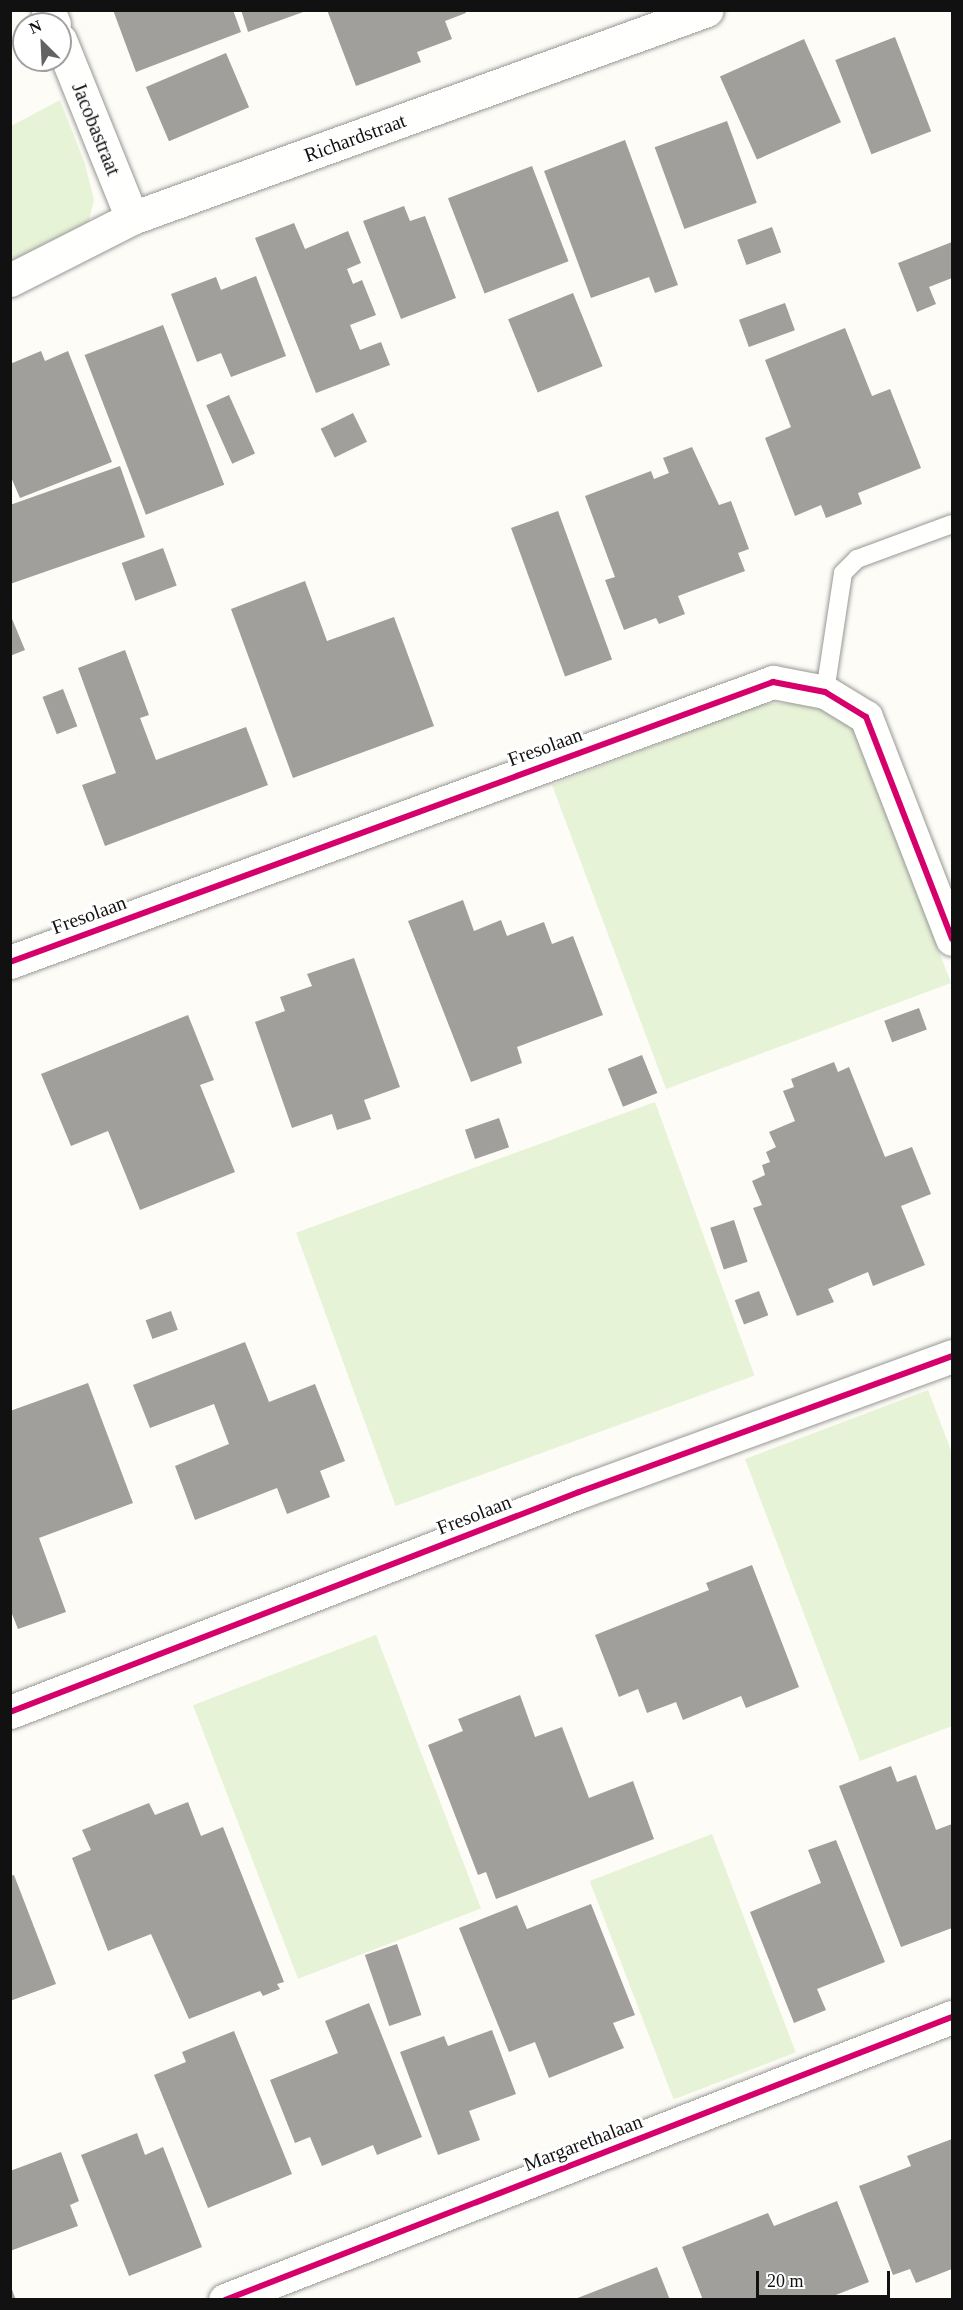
<!DOCTYPE html>
<html>
<head>
<meta charset="utf-8">
<style>
	body { margin:0 }
	#map { position:relative; width:963px; height:2310px; overflow:hidden; background:#fdfcf7; font-family:Georgia,serif }
	div>[style] { position:absolute }
	.green>* { inset:0; background:#e7f3d7; transform-origin:0 0 }
	.building>* { inset:0; background:#a19f9c; transform-origin:0 0 }
	.roads { filter:drop-shadow(0 0 2px #979795) drop-shadow(0 0 2px #979795) }
	.service>* { height:18px; margin:-9px; padding:0 9px; transform-origin:9px; border-radius:9px; background:#fffffe }
	.minor>* { height:33px; margin:-16.5px; padding:0 16.5px; transform-origin:16.5px; border-radius:16.5px; background:#fffffe }
	.cycleway>* { height:6px; margin:-3px; padding:0 3px; transform-origin:3px; border-radius:3px; background:#d6006c }
	span { translate:-50% -50%; white-space:nowrap; text-align:center; line-height:1.15; -webkit-text-stroke:6px #fff; paint-order:stroke }
	.street-label { font-size:20px; color:#111 }
	.frame { position:absolute; inset:0; border:12px solid #111; pointer-events:none }
	.north { position:absolute; left:12px; top:12px; width:60px; height:60px; box-sizing:border-box; background:#fff; border:2px solid #a0a0a0; border-radius:50%; rotate:336deg; font-size:16px; font-weight:700; line-height:24px; text-align:center; color:#111 }
	.north::after { content:''; display:block; margin:auto; width:21px; height:27px; background:#646362; clip-path:polygon(50% 0,100% 100%,50% 72%,0 100%) }
	.scale { position:absolute; left:756px; top:2271px; width:134px; height:27px; box-sizing:border-box; border:3px solid #111; border-top:0; padding-left:8px; font-size:18px; line-height:21px; white-space:nowrap; color:#111; -webkit-text-stroke:4px #fff; paint-order:stroke }
</style>
</head>
<body>
<div id="map">
	<div class="green">
		<div style="clip-path:polygon(60px 100px,85px 164px,94px 200px,88px 223px,11px 261px,11px 126px)"></div>
		<div style="clip-path:polygon(795px 703px,824px 708px,855px 731px,951px 983px,666px 1089px,552px 785px,762px 704px)"></div>
		<div style="left:655px;top:1102px;width:291px;height:382px;rotate:70deg"></div>
		<div style="clip-path:polygon(928px 1390px,952px 1453px,952px 1726px,860px 1761px,745px 1459px)"></div>
		<div style="left:376px;top:1635px;width:293px;height:196px;rotate:69deg"></div>
		<div style="left:712px;top:1834px;width:234px;height:131px;rotate:69deg"></div>
	</div>
	<div class="building">
		<div style="clip-path:polygon(113px 10px,233px 10px,241px 32px,136px 72px)"></div>
		<div style="clip-path:polygon(241px 10px,306px 10px,306px 11px,248px 32px)"></div>
		<div style="clip-path:polygon(327px 10px,465px 10px,466px 13px,445px 21px,452px 39px,417px 52px,421px 62px,356px 86px)"></div>
		<div style="left:895px;top:37px;width:101px;height:64px;rotate:69deg"></div>
		<div style="left:804px;top:39px;width:91px;height:92px;rotate:66deg"></div>
		<div style="left:226px;top:53px;width:59px;height:87px;rotate:67deg"></div>
		<div style="left:727px;top:121px;width:87px;height:77px;rotate:70deg"></div>
		<div style="clip-path:polygon(625px 140px,678px 285px,655px 293px,649px 277px,591px 298px,544px 171px)"></div>
		<div style="left:532px;top:166px;width:102px;height:90px;rotate:69deg"></div>
		<div style="clip-path:polygon(404px 206px,410px 221px,425px 216px,456px 298px,401px 319px,363px 221px)"></div>
		<div style="clip-path:polygon(294px 223px,305px 249px,348px 231px,361px 263px,347px 269px,353px 284px,362px 280px,376px 315px,350px 325px,360px 350px,381px 342px,390px 365px,316px 393px,255px 238px)"></div>
		<div style="left:772px;top:227px;width:27px;height:37px;rotate:70deg"></div>
		<div style="clip-path:polygon(952px 242px,952px 278px,929px 287px,936px 304px,917px 312px,898px 263px)"></div>
		<div style="clip-path:polygon(256px 276px,286px 356px,231px 377px,221px 353px,197px 362px,171px 294px,216px 277px,221px 290px)"></div>
		<div style="left:573px;top:293px;width:79px;height:70px;rotate:68deg"></div>
		<div style="left:785px;top:303px;width:29px;height:49px;rotate:70deg"></div>
		<div style="left:163px;top:325px;width:171px;height:84px;rotate:69deg"></div>
		<div style="clip-path:polygon(845px 328px,872px 396px,890px 389px,921px 468px,858px 493px,862px 504px,826px 518px,821px 505px,795px 516px,765px 438px,791px 427px,765px 360px)"></div>
		<div style="clip-path:polygon(41px 351px,45px 361px,68px 351px,112px 462px,20px 498px,10px 475px,10px 364px)"></div>
		<div style="left:229px;top:395px;width:64px;height:25px;rotate:66deg"></div>
		<div style="left:353px;top:413px;width:32px;height:36px;rotate:64deg"></div>
		<div style="clip-path:polygon(692px 447px,719px 505px,731px 501px,749px 549px,738px 553px,745px 571px,678px 596px,685px 614px,659px 624px,656px 618px,624px 630px,605px 580px,615px 577px,585px 496px,651px 471px,654px 479px,669px 473px,663px 458px)"></div>
		<div style="clip-path:polygon(120px 466px,145px 537px,10px 584px,10px 505px)"></div>
		<div style="left:558px;top:511px;width:158px;height:50px;rotate:70deg"></div>
		<div style="left:163px;top:548px;width:40px;height:44px;rotate:70deg"></div>
		<div style="clip-path:polygon(305px 581px,327px 641px,394px 617px,434px 726px,293px 778px,231px 609px)"></div>
		<div style="clip-path:polygon(10px 614px,25px 650px,10px 656px)"></div>
		<div style="clip-path:polygon(125px 650px,149px 715px,140px 718px,156px 760px,246px 727px,268px 785px,105px 846px,82px 785px,116px 773px,78px 668px)"></div>
		<div style="left:63px;top:689px;width:40px;height:22px;rotate:69deg"></div>
		<div style="clip-path:polygon(463px 900px,474px 931px,501px 920px,507px 936px,544px 922px,552px 944px,573px 936px,603px 1015px,517px 1047px,522px 1063px,471px 1082px,408px 921px)"></div>
		<div style="clip-path:polygon(354px 958px,400px 1087px,364px 1100px,371px 1119px,337px 1130px,332px 1114px,292px 1128px,255px 1022px,285px 1011px,280px 997px,312px 986px,307px 974px)"></div>
		<div style="left:919px;top:1008px;width:23px;height:37px;rotate:70deg"></div>
		<div style="clip-path:polygon(188px 1015px,214px 1080px,200px 1085px,235px 1172px,140px 1210px,108px 1131px,71px 1146px,41px 1074px)"></div>
		<div style="left:642px;top:1055px;width:41px;height:37px;rotate:68deg"></div>
		<div style="clip-path:polygon(834px 1062px,838px 1072px,849px 1067px,885px 1157px,912px 1147px,931px 1194px,901px 1206px,925px 1265px,873px 1286px,868px 1272px,828px 1289px,834px 1302px,797px 1316px,753px 1208px,762px 1205px,752px 1181px,765px 1175px,762px 1165px,770px 1162px,766px 1152px,776px 1147px,769px 1132px,795px 1121px,783px 1091px,794px 1087px,791px 1079px)"></div>
		<div style="left:499px;top:1118px;width:31px;height:36px;rotate:71deg"></div>
		<div style="left:734px;top:1220px;width:44px;height:25px;rotate:72deg"></div>
		<div style="left:759px;top:1291px;width:26px;height:26px;rotate:69deg"></div>
		<div style="left:171px;top:1311px;width:20px;height:27px;rotate:70deg"></div>
		<div style="clip-path:polygon(245px 1342px,269px 1402px,315px 1384px,345px 1461px,320px 1471px,330px 1497px,287px 1514px,277px 1488px,195px 1520px,175px 1466px,229px 1444px,214px 1404px,150px 1428px,133px 1385px)"></div>
		<div style="clip-path:polygon(88px 1383px,133px 1503px,39px 1538px,66px 1612px,18px 1629px,10px 1609px,10px 1411px)"></div>
		<div style="clip-path:polygon(752px 1565px,799px 1687px,746px 1708px,741px 1696px,683px 1720px,676px 1702px,647px 1713px,638px 1689px,619px 1697px,595px 1635px,709px 1590px,706px 1583px)"></div>
		<div style="clip-path:polygon(520px 1695px,535px 1737px,562px 1727px,589px 1798px,633px 1781px,654px 1839px,496px 1899px,486px 1872px,478px 1875px,428px 1745px,463px 1731px,458px 1719px)"></div>
		<div style="clip-path:polygon(891px 1766px,897px 1782px,916px 1775px,936px 1830px,952px 1824px,952px 1928px,901px 1947px,839px 1786px)"></div>
		<div style="clip-path:polygon(188px 1802px,201px 1836px,223px 1827px,284px 1982px,277px 1984px,280px 1989px,263px 1996px,260px 1991px,189px 2019px,151px 1934px,108px 1951px,72px 1858px,91px 1850px,82px 1830px,149px 1803px,155px 1815px)"></div>
		<div style="clip-path:polygon(836px 1840px,885px 1962px,817px 1989px,826px 2010px,794px 2023px,750px 1912px,821px 1883px,808px 1850px)"></div>
		<div style="clip-path:polygon(14px 1875px,56px 1984px,10px 2001px,10px 1876px)"></div>
		<div style="clip-path:polygon(591px 1904px,635px 2015px,613px 2023px,624px 2048px,549px 2078px,535px 2042px,509px 2052px,459px 1928px,517px 1905px,527px 1929px)"></div>
		<div style="left:397px;top:1944px;width:75px;height:34px;rotate:71deg"></div>
		<div style="clip-path:polygon(369px 2003px,422px 2137px,377px 2155px,373px 2145px,322px 2166px,310px 2137px,295px 2143px,270px 2080px,338px 2053px,325px 2021px)"></div>
		<div style="clip-path:polygon(492px 2030px,516px 2094px,469px 2111px,480px 2140px,438px 2155px,400px 2052px,444px 2036px,448px 2046px)"></div>
		<div style="clip-path:polygon(234px 2031px,292px 2174px,208px 2208px,154px 2075px,186px 2062px,182px 2052px)"></div>
		<div style="clip-path:polygon(137px 2133px,145px 2155px,163px 2147px,202px 2247px,129px 2276px,81px 2155px)"></div>
		<div style="clip-path:polygon(952px 2139px,952px 2269px,916px 2283px,910px 2269px,893px 2275px,859px 2186px,911px 2166px,907px 2156px)"></div>
		<div style="clip-path:polygon(61px 2152px,79px 2201px,70px 2205px,78px 2226px,10px 2251px,10px 2171px)"></div>
		<div style="clip-path:polygon(837px 2201px,869px 2282px,823px 2300px,703px 2300px,682px 2247px,768px 2213px,774px 2226px)"></div>
		<div style="clip-path:polygon(657px 2267px,670px 2300px,575px 2300px,575px 2299px)"></div>
		<div style="clip-path:polygon(10px 2287px,11px 2287px,16px 2300px,10px 2300px)"></div>
	</div>
	<div class="roads">
		<div class="service">
			<div style="left:825px;top:692px;width:120px;rotate:-81.4deg"></div>
			<div style="left:843px;top:573px;width:20px;rotate:-45deg"></div>
			<div style="left:857px;top:559px;width:101px;rotate:-20.2deg"></div>
		</div>
		<div class="minor">
			<div style="left:48px;top:10px;width:15px;rotate:67deg"></div>
			<div style="left:60px;top:40px;width:192px;rotate:68deg"></div>
			<div style="left:10px;top:280px;width:137px;rotate:-26.9deg"></div>
			<div style="left:132px;top:218px;width:611px;rotate:-19.89deg"></div>
			<div style="left:10px;top:962px;width:813px;rotate:-20.15deg"></div>
			<div style="left:773px;top:682px;width:53px;rotate:10.9deg"></div>
			<div style="left:825px;top:692px;width:48px;rotate:31.4deg"></div>
			<div style="left:866px;top:717px;width:238px;rotate:68.8deg"></div>
			<div style="left:10px;top:1712px;width:610px;rotate:-21.14deg"></div>
			<div style="left:579px;top:1492px;width:397px;rotate:-20deg"></div>
			<div style="left:225px;top:2300px;width:780px;rotate:-21.27deg"></div>
		</div>
	</div>
	<div class="cycleway">
		<div style="left:10px;top:962px;width:813px;rotate:-20.15deg"></div>
		<div style="left:773px;top:682px;width:53px;rotate:10.9deg"></div>
		<div style="left:825px;top:692px;width:48px;rotate:31.4deg"></div>
		<div style="left:866px;top:717px;width:238px;rotate:68.8deg"></div>
		<div style="left:10px;top:1712px;width:610px;rotate:-21.14deg"></div>
		<div style="left:579px;top:1492px;width:397px;rotate:-20deg"></div>
		<div style="left:225px;top:2300px;width:780px;rotate:-21.27deg"></div>
	</div>
	<div class="street-label">
		<span style="left:96px;top:129px;rotate:68deg">Jacobastraat</span>
		<span style="left:355px;top:138px;rotate:-20deg">Richardstraat</span>
		<span style="left:545px;top:747px;rotate:-20deg">Fresolaan</span>
		<span style="left:89px;top:915px;rotate:-20deg">Fresolaan</span>
		<span style="left:474px;top:1515px;rotate:-21deg">Fresolaan</span>
		<span style="left:583px;top:2143px;rotate:-21deg">Margarethalaan</span>
	</div>
	<div class="frame"></div>
	<div class="north">N</div>
	<div class="scale">20 m</div>
</div>
</body>
</html>
